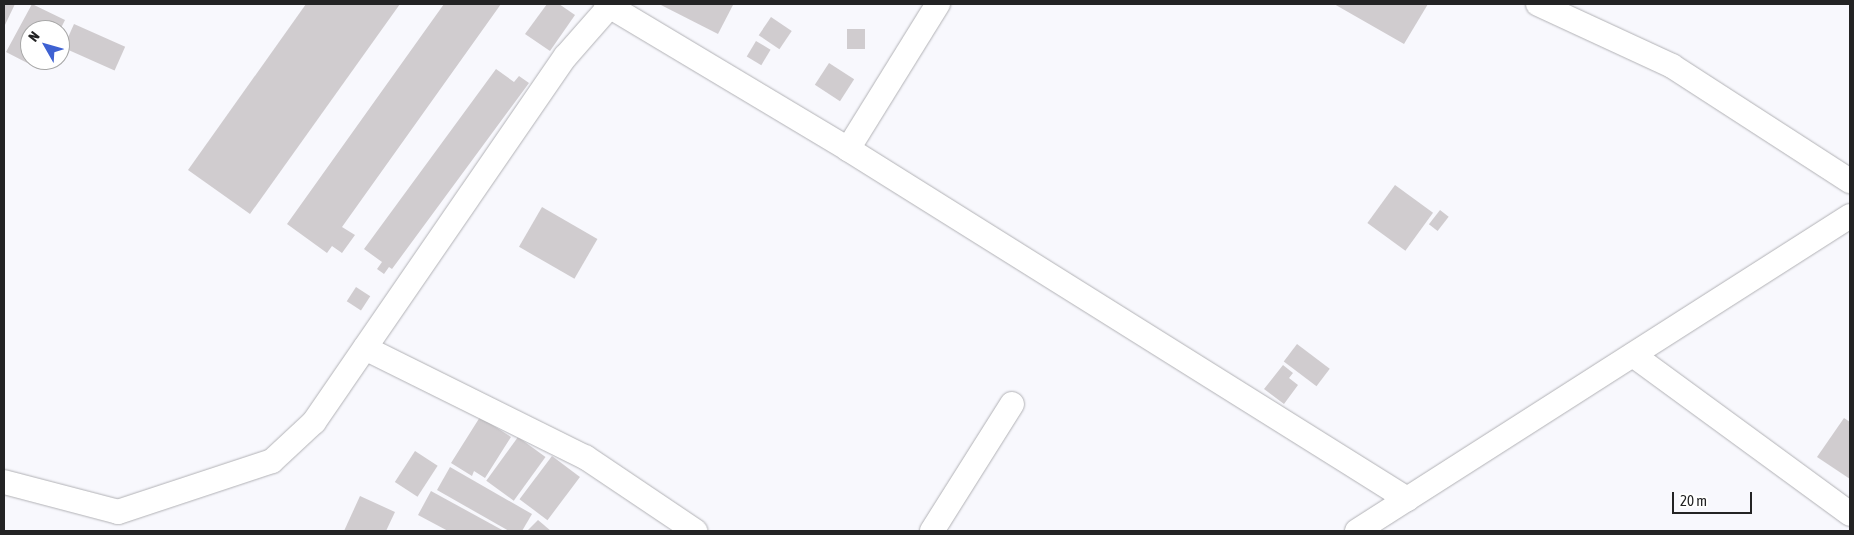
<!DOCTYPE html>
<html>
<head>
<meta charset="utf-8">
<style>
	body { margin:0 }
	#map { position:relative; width:1854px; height:535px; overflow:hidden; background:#f8f8fd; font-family:"Asap Condensed",sans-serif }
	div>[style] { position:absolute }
	.building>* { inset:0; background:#d0cccf; transform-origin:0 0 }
	.roads { filter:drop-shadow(0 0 1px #b1b1b5) drop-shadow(0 0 1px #b1b1b5) }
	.minor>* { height:24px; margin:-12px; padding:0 12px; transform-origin:12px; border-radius:12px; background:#fff }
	span { translate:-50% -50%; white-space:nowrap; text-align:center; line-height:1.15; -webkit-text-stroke:4px #fff; paint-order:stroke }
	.frame { position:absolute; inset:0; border:5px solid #232324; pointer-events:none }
	.north { position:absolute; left:20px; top:20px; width:50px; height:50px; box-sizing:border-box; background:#fff; border:1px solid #a7a7a7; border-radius:50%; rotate:308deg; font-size:14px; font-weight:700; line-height:20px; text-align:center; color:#232324 }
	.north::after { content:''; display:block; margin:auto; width:18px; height:22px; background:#3e61d2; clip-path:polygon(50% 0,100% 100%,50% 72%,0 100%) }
	.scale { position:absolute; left:1672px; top:492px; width:80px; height:22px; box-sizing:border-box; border:2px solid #232324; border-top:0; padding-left:6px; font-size:15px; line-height:18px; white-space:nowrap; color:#232324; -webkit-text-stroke:4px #fff; paint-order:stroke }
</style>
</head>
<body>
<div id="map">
	<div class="building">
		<div style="clip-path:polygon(4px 4px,15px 4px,4px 27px)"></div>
		<div style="clip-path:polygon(32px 4px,65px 20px,60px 30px,30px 30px,30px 60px,44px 60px,39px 69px,6px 52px)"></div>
		<div style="clip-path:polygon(306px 4px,400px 4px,250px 214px,188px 170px)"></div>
		<div style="clip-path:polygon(444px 4px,501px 4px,342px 227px,355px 235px,342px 253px,332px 246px,327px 253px,287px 224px)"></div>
		<div style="clip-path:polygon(547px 4px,559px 4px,575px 15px,550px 51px,525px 34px)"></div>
		<div style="clip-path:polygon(659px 4px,730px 4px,733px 5px,718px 34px)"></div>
		<div style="clip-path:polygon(1334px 4px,1428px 4px,1404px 44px)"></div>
		<div style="left:771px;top:17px;width:25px;height:22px;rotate:34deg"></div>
		<div style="left:74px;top:24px;width:56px;height:26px;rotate:24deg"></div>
		<div style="left:847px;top:29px;width:18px;height:20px"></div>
		<div style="left:756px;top:41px;width:17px;height:18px;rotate:31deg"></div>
		<div style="left:829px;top:63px;width:30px;height:26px;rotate:33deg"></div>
		<div style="clip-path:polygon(496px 69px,514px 82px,519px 76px,529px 83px,392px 269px,389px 267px,384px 274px,377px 269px,382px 262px,364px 249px)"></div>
		<div style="left:1395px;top:185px;width:47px;height:47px;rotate:36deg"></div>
		<div style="left:542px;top:207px;width:64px;height:46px;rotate:30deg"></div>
		<div style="left:1440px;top:210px;width:11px;height:18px;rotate:38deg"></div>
		<div style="left:356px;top:287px;width:17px;height:17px;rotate:33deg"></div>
		<div style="left:1297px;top:344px;width:41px;height:22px;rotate:37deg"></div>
		<div style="clip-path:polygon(1283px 365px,1293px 373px,1289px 378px,1298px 385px,1284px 404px,1264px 389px)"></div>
		<div style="clip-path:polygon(480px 417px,511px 437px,485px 478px,474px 471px,472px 476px,451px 463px)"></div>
		<div style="clip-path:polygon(1844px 418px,1850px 422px,1850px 479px,1817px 457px)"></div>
		<div style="left:518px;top:437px;width:34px;height:54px;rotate:36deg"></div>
		<div style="left:415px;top:451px;width:27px;height:37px;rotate:33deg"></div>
		<div style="left:552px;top:456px;width:35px;height:54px;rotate:37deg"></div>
		<div style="clip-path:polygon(450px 467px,532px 514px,522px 531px,509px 531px,437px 490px)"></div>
		<div style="clip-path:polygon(431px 491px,504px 531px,448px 531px,418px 515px)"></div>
		<div style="clip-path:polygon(360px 496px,395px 512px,386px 531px,344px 531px)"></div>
		<div style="clip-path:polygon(538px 520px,551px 531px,527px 531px)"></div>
	</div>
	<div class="roads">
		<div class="minor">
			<div style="left:606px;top:4px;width:282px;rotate:30.9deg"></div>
			<div style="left:848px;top:149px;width:660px;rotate:32.05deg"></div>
			<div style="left:1538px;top:4px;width:148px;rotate:24.8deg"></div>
			<div style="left:1672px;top:66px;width:212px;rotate:32.9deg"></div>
			<div style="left:848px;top:149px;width:171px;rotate:-58.2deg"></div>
			<div style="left:365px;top:348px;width:246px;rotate:26.4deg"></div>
			<div style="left:585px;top:457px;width:133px;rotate:33.9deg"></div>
			<div style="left:1633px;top:355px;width:269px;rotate:36.2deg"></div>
			<div style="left:4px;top:482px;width:118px;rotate:14.7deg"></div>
			<div style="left:118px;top:512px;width:162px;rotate:-18.3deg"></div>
			<div style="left:272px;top:461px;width:57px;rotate:-42.9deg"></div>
			<div style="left:314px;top:422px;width:444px;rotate:-55.5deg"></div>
			<div style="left:566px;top:56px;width:67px;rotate:-48.7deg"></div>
			<div style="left:932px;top:531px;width:150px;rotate:-57.8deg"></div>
			<div style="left:1357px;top:531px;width:585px;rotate:-32.58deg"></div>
		</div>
	</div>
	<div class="frame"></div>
	<div class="north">N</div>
	<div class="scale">20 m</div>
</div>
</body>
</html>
